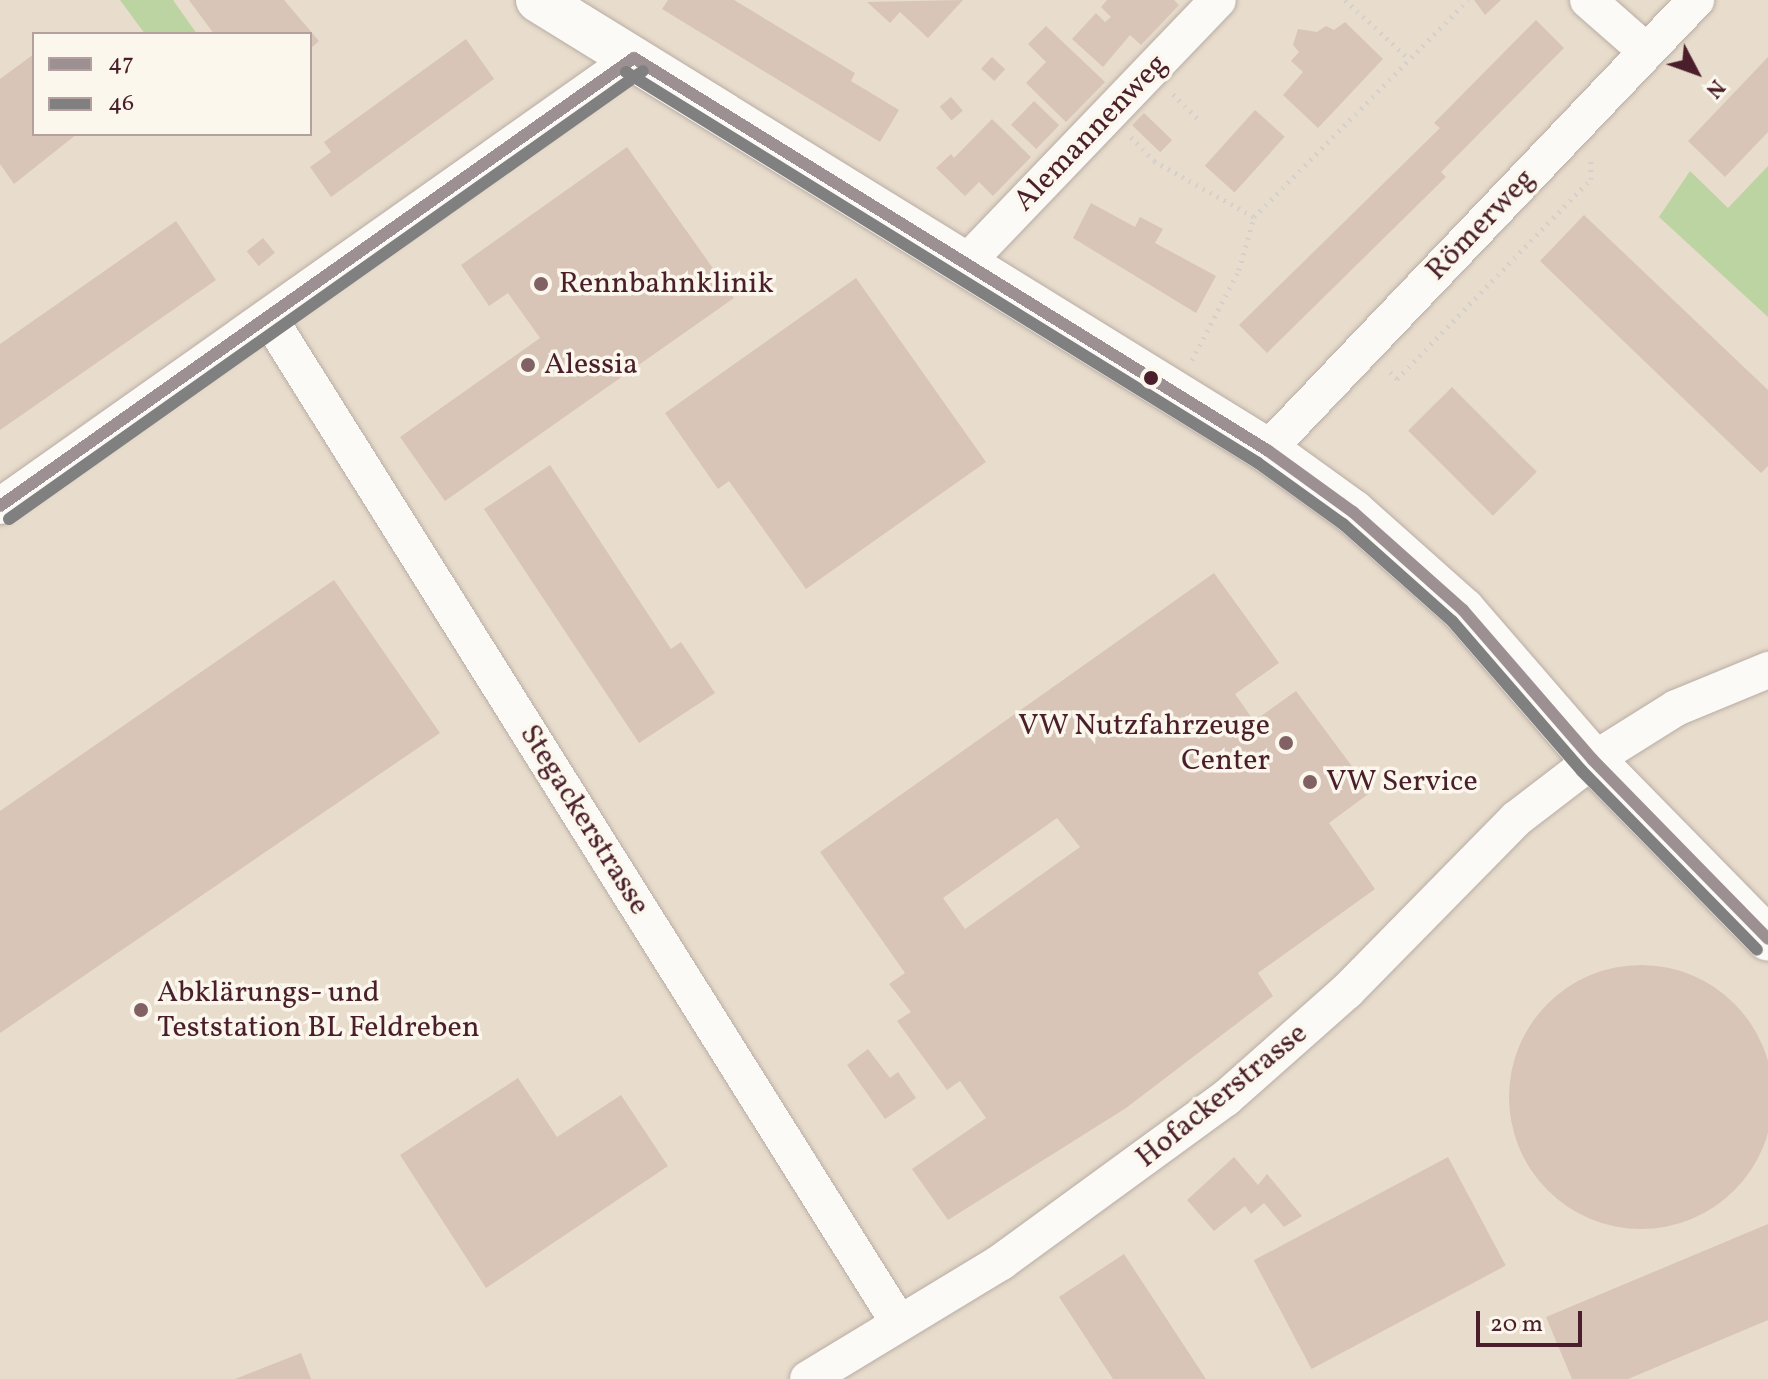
<!DOCTYPE html>
<html>
<head>
<meta charset="utf-8">
<style>
	body { margin:0 }
	#map { position:relative; width:1768px; height:1379px; overflow:hidden; background:#e8dccc; font-family:Vollkorn,serif }
	div>[style] { position:absolute }
	.green>* { inset:0; background:#bbd4a2 }
	.building>* { inset:0; background:#d8c5b7; transform-origin:0 0 }
	.round { border-radius:50% }
	.path>* { height:5px; margin-top:-2.5px; transform-origin:0; background:repeating-linear-gradient(90deg,#d6d0cd 0 2px,transparent 0 8px) }
	.roads { filter:drop-shadow(0 0 2px #b8ada4) drop-shadow(0 0 2px #b8ada4) }
	.minor>* { height:36px; margin:-18px; padding:0 18px; transform-origin:18px; border-radius:18px; background:#fcfaf7 }
	.major>* { height:44px; margin:-22px; padding:0 22px; transform-origin:22px; border-radius:22px; background:#fcfaf7 }
	.bus-1>* { height:12px; margin:-6px; padding:0 6px; transform-origin:6px; border-radius:6px; background:#9d9093 }
	.bus-2>* { height:12px; margin:-6px; padding:0 6px; transform-origin:6px; border-radius:6px; background:#808080 }
	.dots>* { width:22px; height:22px; translate:-50% -50%; box-sizing:border-box; border:4px solid #fbf7ec; border-radius:50% }
	span { translate:-50% -50%; white-space:nowrap; text-align:center; line-height:1.15; -webkit-text-stroke:7px #fbf7ec; paint-order:stroke }
	.street-label { font-size:30px; color:#4a1f2b }
	.poi-label { font-size:30px; color:#4a1f2b }
	.left { translate:0 -50%; text-align:left }
	.right { translate:-100% -50%; text-align:right }
	.legend { position:absolute; left:32px; top:32px; width:280px; height:104px; box-sizing:border-box; background:#fbf7ec; border:2px solid #b4a19f; margin:0; padding:10px 14px; list-style:none; font-size:24px; color:#4a1f2b }
	.legend li { display:flex; align-items:center; gap:16px; height:40px }
	.legend b { width:40px; border:2px solid #b4a19f }
	.north { position:absolute; left:1656px; top:32px; width:80px; height:80px; -webkit-text-stroke:6px #fbf7ec; paint-order:stroke; rotate:131deg; font-size:22px; font-weight:700; line-height:32px; text-align:center; color:#4a1f2b }
	.north::after { content:''; display:block; margin:auto; width:28px; height:36px; background:#4a1f2b; clip-path:polygon(50% 0,100% 100%,50% 72%,0 100%) }
	.scale { position:absolute; left:1476px; top:1311px; width:106px; height:36px; box-sizing:border-box; border:4px solid #4a1f2b; border-top:0; padding-left:10px; font-size:24px; line-height:28px; white-space:nowrap; color:#4a1f2b; -webkit-text-stroke:6px #fbf7ec; paint-order:stroke }
</style>
</head>
<body>
<div id="map">
	<div class="green">
		<div style="clip-path:polygon(120px 0,173px 0,197px 34px,145px 34px)"></div>
		<div style="clip-path:polygon(1768px 166px,1768px 317px,1659px 217px,1690px 171px,1728px 208px)"></div>
	</div>
	<div class="building">
		<div style="clip-path:polygon(189px 0,284px 0,319px 41px,310px 49px,310px 34px,214px 34px)"></div>
		<div style="clip-path:polygon(668px 0,734px 0,855px 73px,851px 81px,899px 110px,880px 142px,662px 9px)"></div>
		<div style="clip-path:polygon(963px 0,928px 38px,900px 12px,890px 23px,867px 2px)"></div>
		<div style="clip-path:polygon(1107px 0,1174px 0,1179px 5px,1141px 45px,1130px 35px,1103px 67px,1072px 39px,1096px 13px,1105px 22px,1111px 17px,1101px 7px)"></div>
		<div style="clip-path:polygon(1474px 0,1501px 0,1485px 15px)"></div>
		<div style="clip-path:polygon(1536px 20px,1564px 48px,1441px 172px,1446px 177px,1267px 353px,1239px 325px,1440px 128px,1434px 123px)"></div>
		<div style="clip-path:polygon(1345px 22px,1383px 59px,1318px 128px,1283px 95px,1303px 72px,1291px 61px,1299px 52px,1293px 45px,1298px 29px,1317px 32px,1326px 26px,1334px 30px)"></div>
		<div style="clip-path:polygon(1046px 26px,1105px 82px,1066px 122px,1026px 83px,1046px 62px,1028px 44px)"></div>
		<div style="clip-path:polygon(466px 39px,494px 79px,331px 197px,310px 167px,331px 152px,324px 142px)"></div>
		<div style="clip-path:polygon(34px 54px,34px 134px,77px 134px,14px 184px,0 164px,0 79px)"></div>
		<div style="left:992px;top:57px;width:18px;height:16px;rotate:43deg"></div>
		<div style="clip-path:polygon(1768px 57px,1768px 132px,1725px 177px,1688px 141px)"></div>
		<div style="left:951px;top:97px;width:18px;height:15px;rotate:49deg"></div>
		<div style="left:1034px;top:101px;width:35px;height:33px;rotate:44deg"></div>
		<div style="left:1255px;top:110px;width:40px;height:75px;rotate:42deg"></div>
		<div style="left:1144px;top:113px;width:39px;height:17px;rotate:44deg"></div>
		<div style="clip-path:polygon(992px 119px,1031px 157px,993px 196px,979px 182px,965px 196px,936px 168px,951px 154px,954px 158px)"></div>
		<div style="clip-path:polygon(627px 147px,734px 298px,445px 501px,400px 437px,540px 338px,508px 293px,489px 306px,461px 265px)"></div>
		<div style="clip-path:polygon(1091px 203px,1135px 227px,1140px 217px,1163px 229px,1155px 243px,1216px 276px,1196px 313px,1073px 238px)"></div>
		<div style="clip-path:polygon(1584px 215px,1768px 390px,1768px 466px,1761px 473px,1540px 261px)"></div>
		<div style="clip-path:polygon(176px 221px,216px 280px,0 430px,0 344px)"></div>
		<div style="left:263px;top:238px;width:19px;height:21px;rotate:51deg"></div>
		<div style="clip-path:polygon(856px 278px,986px 462px,806px 589px,729px 481px,718px 489px,665px 413px)"></div>
		<div style="left:1452px;top:387px;width:120px;height:62px;rotate:45deg"></div>
		<div style="clip-path:polygon(550px 465px,671px 649px,681px 642px,715px 693px,639px 743px,484px 509px)"></div>
		<div style="clip-path:polygon(evenodd,1214px 573px,1279px 663px,1235px 694px,1254px 721px,1296px 691px,1371px 792px,1329px 823px,1375px 889px,1258px 973px,1273px 996px,1126px 1108px,948px 1220px,912px 1169px,986px 1118px,960px 1081px,947px 1090px,897px 1021px,911px 1012px,889px 984px,905px 973px,820px 852px,1214px 573px,1057px 818px,1080px 847px,965px 929px,943px 898px,1057px 818px)"></div>
		<div style="clip-path:polygon(334px 580px,440px 733px,0 1033px,0 811px)"></div>
		<div class="round" style="left:1509px;top:965px;width:264px;height:264px"></div>
		<div style="clip-path:polygon(868px 1049px,890px 1078px,898px 1072px,916px 1098px,885px 1119px,847px 1065px)"></div>
		<div style="clip-path:polygon(518px 1078px,557px 1137px,621px 1095px,668px 1166px,486px 1288px,400px 1155px)"></div>
		<div style="clip-path:polygon(1234px 1157px,1258px 1185px,1267px 1174px,1302px 1216px,1284px 1227px,1264px 1203px,1251px 1214px,1245px 1206px,1214px 1231px,1187px 1200px)"></div>
		<div style="left:1448px;top:1157px;width:123px;height:220px;rotate:62deg"></div>
		<div style="clip-path:polygon(1768px 1224px,1768px 1320px,1628px 1379px,1572px 1379px,1546px 1317px)"></div>
		<div style="clip-path:polygon(1124px 1254px,1206px 1379px,1113px 1379px,1059px 1297px)"></div>
		<div style="clip-path:polygon(301px 1353px,311px 1379px,235px 1379px)"></div>
	</div>
	<div class="path">
		<div style="left:1345px;top:0;width:84px;rotate:42.6deg"></div>
		<div style="left:1173px;top:94px;width:40px;rotate:45deg"></div>
		<div style="left:1131px;top:137px;width:33px;rotate:46deg"></div>
		<div style="left:1154px;top:161px;width:115px;rotate:29.2deg"></div>
		<div style="left:1192px;top:360px;width:102px;rotate:-62.4deg"></div>
		<div style="left:1239px;top:270px;width:55px;rotate:-74.2deg"></div>
		<div style="left:1254px;top:217px;width:305px;rotate:-45.4deg"></div>
		<div style="left:1390px;top:372px;width:10px;rotate:45deg"></div>
		<div style="left:1397px;top:379px;width:279px;rotate:-45.9deg"></div>
		<div style="left:1591px;top:179px;width:18px;rotate:-90deg"></div>
	</div>
	<div class="roads">
		<div class="minor">
			<div style="left:1588px;top:0;width:77px;rotate:41.3deg"></div>
			<div style="left:963px;top:266px;width:368px;rotate:-46.2deg"></div>
			<div style="left:269px;top:318px;width:1186px;rotate:57.92deg"></div>
			<div style="left:1267px;top:450px;width:622px;rotate:-46.37deg"></div>
			<div style="left:0;top:506px;width:776px;rotate:-35.25deg"></div>
			<div style="left:808px;top:1379px;width:226px;rotate:-31.2deg"></div>
			<div style="left:1001px;top:1262px;width:278px;rotate:-36.1deg"></div>
			<div style="left:1226px;top:1098px;width:162px;rotate:-41.5deg"></div>
			<div style="left:1347px;top:991px;width:241px;rotate:-45.5deg"></div>
			<div style="left:1516px;top:819px;width:97px;rotate:-37.5deg"></div>
			<div style="left:1593px;top:760px;width:98px;rotate:-32.1deg"></div>
			<div style="left:1676px;top:708px;width:100px;rotate:-22.4deg"></div>
		</div>
		<div class="major">
			<div style="left:538px;top:0;width:857px;rotate:31.69deg"></div>
			<div style="left:1267px;top:450px;width:106px;rotate:35.8deg"></div>
			<div style="left:1353px;top:512px;width:147px;rotate:41.7deg"></div>
			<div style="left:1463px;top:610px;width:198px;rotate:49.1deg"></div>
			<div style="left:1593px;top:760px;width:250px;rotate:45.6deg"></div>
		</div>
	</div>
	<div class="bus-1">
		<div style="left:634px;top:58px;width:745px;rotate:31.77deg"></div>
		<div style="left:1267px;top:450px;width:106px;rotate:35.8deg"></div>
		<div style="left:1353px;top:512px;width:147px;rotate:41.7deg"></div>
		<div style="left:1463px;top:610px;width:198px;rotate:49.1deg"></div>
		<div style="left:1593px;top:760px;width:250px;rotate:45.6deg"></div>
		<div style="left:0;top:506px;width:776px;rotate:-35.25deg"></div>
	</div>
	<div class="bus-2">
		<div style="left:626px;top:72px;width:743px;rotate:31.74deg"></div>
		<div style="left:1258px;top:463px;width:105px;rotate:35.7deg"></div>
		<div style="left:1343px;top:524px;width:146px;rotate:41.7deg"></div>
		<div style="left:1452px;top:621px;width:198px;rotate:49.1deg"></div>
		<div style="left:1582px;top:771px;width:250px;rotate:45.6deg"></div>
		<div style="left:9px;top:519px;width:776px;rotate:-35.25deg"></div>
	</div>
	<div class="dots">
		<div style="left:541px;top:284px;background:#816163"></div>
		<div style="left:528px;top:365px;background:#816163"></div>
		<div style="left:1151px;top:378px;background:#4a1f2b"></div>
		<div style="left:1286px;top:743px;background:#816163"></div>
		<div style="left:1310px;top:782px;background:#816163"></div>
		<div style="left:141px;top:1010px;background:#816163"></div>
	</div>
	<div class="street-label">
		<span style="left:1091px;top:133px;rotate:-46deg">Alemannenweg</span>
		<span style="left:1481px;top:225px;rotate:-46deg">Römerweg</span>
		<span style="left:584px;top:820px;rotate:58deg">Stegackerstrasse</span>
		<span style="left:1222px;top:1096px;rotate:-39deg">Hofackerstrasse</span>
	</div>
	<div class="poi-label">
		<span class="left" style="left:559px;top:284px">Rennbahnklinik</span>
		<span class="left" style="left:544px;top:365px">Alessia</span>
		<span class="right" style="left:1270px;top:743px">VW Nutzfahrzeuge<br>Center</span>
		<span class="left" style="left:1326px;top:782px">VW Service</span>
		<span class="left" style="left:157px;top:1010px">Abklärungs- und<br>Teststation BL Feldreben</span>
	</div>
	<ul class="legend">
	<li><b style="height:10px;background:#9d9093"></b>47</li>
	<li><b style="height:10px;background:#808080"></b>46</li>
	</ul>
	<div class="north">N</div>
	<div class="scale">20 m</div>
</div>
</body>
</html>
